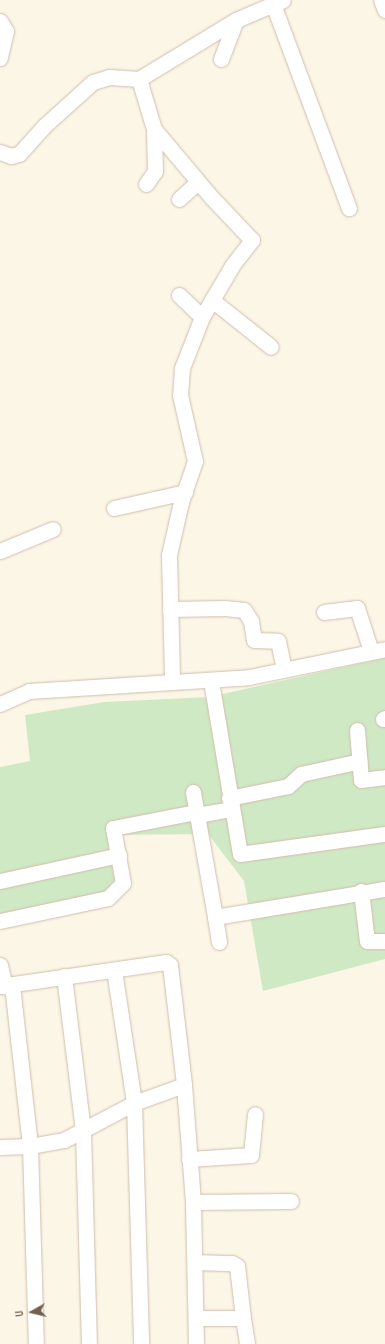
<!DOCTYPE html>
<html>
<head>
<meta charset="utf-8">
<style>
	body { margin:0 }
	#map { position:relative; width:385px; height:1344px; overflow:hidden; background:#fcf6e7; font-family:"Sofia Sans Condensed",sans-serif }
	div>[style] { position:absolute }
	.green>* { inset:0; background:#d0e9c5 }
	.roads { filter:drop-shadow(0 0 1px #cebead) drop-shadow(0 0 1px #cebead) }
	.street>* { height:15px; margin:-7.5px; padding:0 7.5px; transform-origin:7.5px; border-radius:7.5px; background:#fff }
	span { translate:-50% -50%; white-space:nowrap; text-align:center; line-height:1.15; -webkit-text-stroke:3px #fff9ed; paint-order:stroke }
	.north { position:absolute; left:12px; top:1292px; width:40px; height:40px; -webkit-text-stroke:3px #fff9ed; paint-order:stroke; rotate:262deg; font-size:11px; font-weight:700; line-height:16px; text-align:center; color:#755e4b }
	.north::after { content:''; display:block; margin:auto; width:14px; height:18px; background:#755e4b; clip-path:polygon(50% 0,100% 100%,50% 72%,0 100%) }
</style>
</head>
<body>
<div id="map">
	<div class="green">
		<div style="clip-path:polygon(evenodd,385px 658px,385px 959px,263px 991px,244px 881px,208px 834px,115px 835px,120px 897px,0 920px,0 767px,30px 761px,25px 715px,104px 702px,209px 697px,385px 658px,209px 700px,223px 771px,209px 714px,209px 700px)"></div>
	</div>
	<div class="roads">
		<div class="street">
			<div style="left:381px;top:0;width:11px;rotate:68deg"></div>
			<div style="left:273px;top:4px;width:218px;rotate:69.6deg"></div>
			<div style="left:0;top:21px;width:12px;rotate:59deg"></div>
			<div style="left:6px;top:31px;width:28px;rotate:103deg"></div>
			<div style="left:221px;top:59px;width:42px;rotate:-69deg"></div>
			<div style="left:139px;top:79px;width:52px;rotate:73.3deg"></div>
			<div style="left:154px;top:129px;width:90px;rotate:50deg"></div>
			<div style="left:212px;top:198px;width:58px;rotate:46.4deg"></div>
			<div style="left:252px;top:240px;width:33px;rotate:128deg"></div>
			<div style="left:232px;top:266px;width:59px;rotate:120.5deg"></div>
			<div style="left:202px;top:317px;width:55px;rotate:111.4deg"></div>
			<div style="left:182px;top:368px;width:27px;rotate:94deg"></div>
			<div style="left:180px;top:395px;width:68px;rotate:77.2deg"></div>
			<div style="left:195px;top:461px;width:43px;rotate:108.9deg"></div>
			<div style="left:181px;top:502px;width:54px;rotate:102.8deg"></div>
			<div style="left:169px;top:555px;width:127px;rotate:88.6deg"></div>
			<div style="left:0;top:152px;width:12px;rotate:20deg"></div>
			<div style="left:11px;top:156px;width:8px;rotate:-14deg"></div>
			<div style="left:19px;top:154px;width:36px;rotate:-48deg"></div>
			<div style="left:43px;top:127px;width:67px;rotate:-42deg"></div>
			<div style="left:93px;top:82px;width:17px;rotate:-17deg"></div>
			<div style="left:109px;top:77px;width:30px;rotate:4deg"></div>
			<div style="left:139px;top:79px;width:114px;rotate:-31.3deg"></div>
			<div style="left:236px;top:20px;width:51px;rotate:-23.1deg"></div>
			<div style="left:146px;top:184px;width:16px;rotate:-55deg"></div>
			<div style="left:155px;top:171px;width:42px;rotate:-91.4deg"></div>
			<div style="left:179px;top:199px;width:25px;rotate:-42deg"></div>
			<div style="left:179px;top:295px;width:32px;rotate:44deg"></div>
			<div style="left:212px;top:300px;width:75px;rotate:38.5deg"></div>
			<div style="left:114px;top:508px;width:73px;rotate:-12.7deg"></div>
			<div style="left:0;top:551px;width:57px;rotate:-22.5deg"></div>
			<div style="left:170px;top:609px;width:55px;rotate:-1deg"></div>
			<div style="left:225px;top:608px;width:19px;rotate:6deg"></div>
			<div style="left:244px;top:610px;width:13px;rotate:58deg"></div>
			<div style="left:251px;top:621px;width:19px;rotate:81deg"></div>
			<div style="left:254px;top:640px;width:24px;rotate:2deg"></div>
			<div style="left:278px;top:641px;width:29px;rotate:78deg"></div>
			<div style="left:324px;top:612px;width:33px;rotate:-7deg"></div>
			<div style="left:357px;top:608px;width:45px;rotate:72deg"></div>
			<div style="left:211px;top:681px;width:175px;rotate:80.5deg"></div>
			<div style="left:240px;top:854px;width:146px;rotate:-7.9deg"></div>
			<div style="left:0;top:704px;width:32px;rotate:-24deg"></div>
			<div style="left:29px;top:691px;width:220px;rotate:-3.6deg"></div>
			<div style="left:249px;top:677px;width:139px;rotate:-11.6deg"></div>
			<div style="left:383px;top:719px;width:2px;rotate:-27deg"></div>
			<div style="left:357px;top:730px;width:50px;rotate:85.4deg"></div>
			<div style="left:361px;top:780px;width:24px;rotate:-7deg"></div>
			<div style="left:193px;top:792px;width:127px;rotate:80deg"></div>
			<div style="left:229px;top:798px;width:60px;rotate:-11.5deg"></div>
			<div style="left:288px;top:786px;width:18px;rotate:-43deg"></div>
			<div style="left:301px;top:774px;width:60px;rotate:-12.4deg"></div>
			<div style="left:197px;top:815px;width:35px;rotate:-10deg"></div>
			<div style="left:0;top:881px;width:122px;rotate:-12.3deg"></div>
			<div style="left:361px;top:891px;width:50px;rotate:83.2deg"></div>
			<div style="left:367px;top:941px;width:18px"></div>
			<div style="left:0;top:921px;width:110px;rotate:-12deg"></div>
			<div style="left:108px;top:898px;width:21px;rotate:-45deg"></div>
			<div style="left:123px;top:883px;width:56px;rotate:-100.3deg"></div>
			<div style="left:113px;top:828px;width:85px;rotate:-10.9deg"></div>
			<div style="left:219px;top:942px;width:25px;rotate:-99deg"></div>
			<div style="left:215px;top:917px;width:172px;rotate:-9.4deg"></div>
			<div style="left:0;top:965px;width:22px;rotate:77deg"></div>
			<div style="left:114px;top:970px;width:134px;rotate:81.4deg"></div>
			<div style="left:134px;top:1103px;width:241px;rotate:88.3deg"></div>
			<div style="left:64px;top:976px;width:156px;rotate:83deg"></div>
			<div style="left:83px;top:1131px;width:213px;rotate:88.4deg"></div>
			<div style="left:12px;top:985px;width:162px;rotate:83.6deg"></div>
			<div style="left:30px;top:1146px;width:198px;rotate:88.3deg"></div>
			<div style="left:0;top:986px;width:168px;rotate:-8.2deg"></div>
			<div style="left:166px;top:962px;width:5px;rotate:37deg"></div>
			<div style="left:170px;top:965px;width:121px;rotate:83.3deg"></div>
			<div style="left:184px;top:1085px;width:117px;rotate:85.6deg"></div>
			<div style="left:193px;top:1202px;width:142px;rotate:88.8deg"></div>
			<div style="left:0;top:1147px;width:30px;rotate:-2deg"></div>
			<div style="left:30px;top:1146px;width:35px;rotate:-10deg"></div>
			<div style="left:64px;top:1140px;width:79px;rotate:-27.9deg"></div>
			<div style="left:134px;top:1103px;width:53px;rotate:-19.8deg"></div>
			<div style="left:189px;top:1159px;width:62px;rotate:-3.7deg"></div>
			<div style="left:251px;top:1155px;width:41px;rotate:-84.4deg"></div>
			<div style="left:193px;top:1202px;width:98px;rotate:-0.6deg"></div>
			<div style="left:195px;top:1262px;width:37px;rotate:2deg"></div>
			<div style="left:232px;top:1263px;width:6px;rotate:31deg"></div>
			<div style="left:237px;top:1266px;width:52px;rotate:83.4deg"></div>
			<div style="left:196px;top:1318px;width:47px"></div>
			<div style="left:243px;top:1318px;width:26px;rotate:81deg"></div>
		</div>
	</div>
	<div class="north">U</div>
</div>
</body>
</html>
